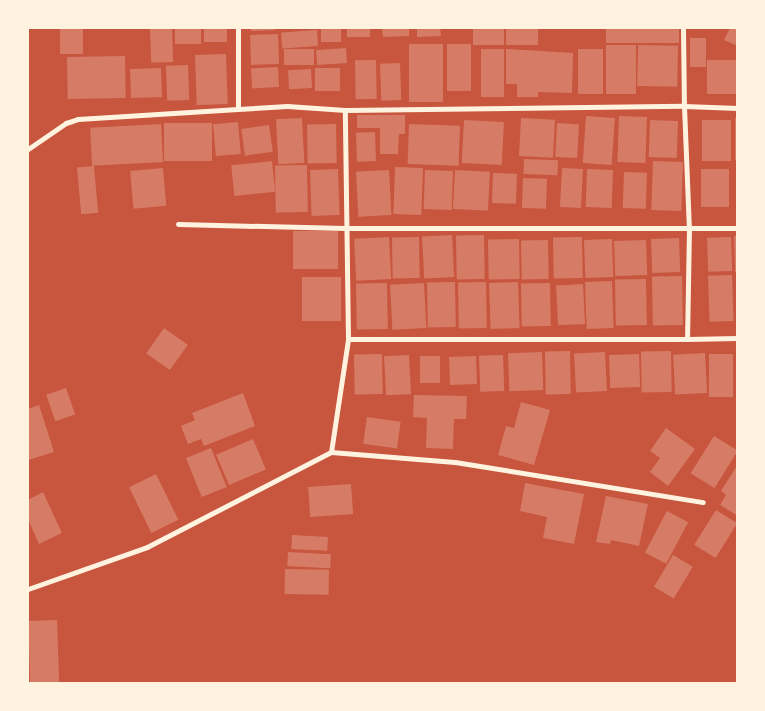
<!DOCTYPE html>
<html>
<head>
<meta charset="utf-8">
<style>
	body { margin:0 }
	#map { position:relative; width:765px; height:711px; overflow:hidden; background:#c8553d; font-family:"DM Sans",sans-serif }
	div>[style] { position:absolute }
	.building>* { inset:0; background:#d67c66; transform-origin:0 0 }
	.minor>* { height:5px; margin:-2.5px; padding:0 2.5px; transform-origin:2.5px; border-radius:2.5px; background:#fff3e0 }
	span { translate:-50% -50%; white-space:nowrap; text-align:center; line-height:1.15; -webkit-text-stroke:4px #fff3e0; paint-order:stroke }
	.frame { position:absolute; inset:0; border:29px solid #fff3e0; pointer-events:none }
</style>
</head>
<body>
<div id="map">
	<div class="building">
		<div style="left:60px;top:28px;width:23px;height:26px"></div>
		<div style="left:172px;top:28px;width:34px;height:22px;rotate:88deg"></div>
		<div style="left:175px;top:28px;width:26px;height:16px"></div>
		<div style="left:204px;top:28px;width:23px;height:14px"></div>
		<div style="clip-path:polygon(251px 28px,275px 28px,275px 30px,251px 31px)"></div>
		<div style="left:321px;top:28px;width:20px;height:14px"></div>
		<div style="left:347px;top:28px;width:23px;height:9px"></div>
		<div style="clip-path:polygon(382px 28px,409px 28px,409px 36px,383px 37px)"></div>
		<div style="clip-path:polygon(417px 28px,440px 28px,441px 36px,417px 37px)"></div>
		<div style="left:473px;top:28px;width:31px;height:17px"></div>
		<div style="left:506px;top:28px;width:32px;height:17px"></div>
		<div style="left:606px;top:28px;width:73px;height:15px"></div>
		<div style="clip-path:polygon(730px 28px,738px 28px,738px 46px,724px 40px)"></div>
		<div style="left:317px;top:30px;width:16px;height:36px;rotate:86deg"></div>
		<div style="left:278px;top:34px;width:30px;height:28px;rotate:88deg"></div>
		<div style="left:690px;top:38px;width:16px;height:29px"></div>
		<div style="left:409px;top:44px;width:34px;height:58px"></div>
		<div style="left:447px;top:44px;width:24px;height:47px"></div>
		<div style="left:606px;top:45px;width:30px;height:49px"></div>
		<div style="left:638px;top:45px;width:40px;height:41px;rotate:1deg"></div>
		<div style="left:346px;top:48px;width:15px;height:30px;rotate:86deg"></div>
		<div style="left:314px;top:49px;width:16px;height:30px;rotate:90deg"></div>
		<div style="left:481px;top:49px;width:23px;height:48px"></div>
		<div style="clip-path:polygon(506px 49px,573px 53px,572px 93px,538px 92px,538px 97px,517px 97px,517px 84px,506px 84px)"></div>
		<div style="left:578px;top:49px;width:25px;height:45px"></div>
		<div style="left:226px;top:54px;width:50px;height:31px;rotate:88deg"></div>
		<div style="left:125px;top:56px;width:42px;height:58px;rotate:89deg"></div>
		<div style="left:376px;top:60px;width:39px;height:21px;rotate:89deg"></div>
		<div style="left:707px;top:60px;width:31px;height:34px"></div>
		<div style="left:400px;top:63px;width:37px;height:20px;rotate:88deg"></div>
		<div style="left:188px;top:65px;width:35px;height:22px;rotate:88deg"></div>
		<div style="left:278px;top:67px;width:20px;height:27px;rotate:87deg"></div>
		<div style="left:161px;top:68px;width:29px;height:31px;rotate:88deg"></div>
		<div style="left:340px;top:68px;width:23px;height:25px;rotate:90deg"></div>
		<div style="left:311px;top:69px;width:19px;height:23px;rotate:87deg"></div>
		<div style="clip-path:polygon(357px 115px,405px 115px,405px 134px,399px 134px,398px 154px,380px 154px,380px 128px,357px 128px)"></div>
		<div style="left:586px;top:116px;width:29px;height:47px;rotate:4deg"></div>
		<div style="left:619px;top:116px;width:28px;height:46px;rotate:2deg"></div>
		<div style="left:302px;top:118px;width:45px;height:26px;rotate:87deg"></div>
		<div style="left:521px;top:118px;width:34px;height:38px;rotate:3deg"></div>
		<div style="left:735px;top:118px;width:3px;height:42px"></div>
		<div style="left:464px;top:120px;width:40px;height:43px;rotate:3deg"></div>
		<div style="left:650px;top:120px;width:28px;height:37px;rotate:2deg"></div>
		<div style="left:702px;top:120px;width:29px;height:41px"></div>
		<div style="left:238px;top:122px;width:32px;height:25px;rotate:85deg"></div>
		<div style="left:164px;top:123px;width:48px;height:38px"></div>
		<div style="left:557px;top:123px;width:22px;height:34px;rotate:3deg"></div>
		<div style="left:161px;top:124px;width:38px;height:71px;rotate:87deg"></div>
		<div style="left:336px;top:124px;width:39px;height:29px;rotate:89deg"></div>
		<div style="left:409px;top:124px;width:51px;height:40px;rotate:2deg"></div>
		<div style="left:269px;top:125px;width:27px;height:28px;rotate:82deg"></div>
		<div style="left:375px;top:132px;width:29px;height:19px;rotate:88deg"></div>
		<div style="left:524px;top:159px;width:34px;height:15px;rotate:2deg"></div>
		<div style="left:272px;top:161px;width:31px;height:41px;rotate:84deg"></div>
		<div style="left:653px;top:161px;width:30px;height:49px;rotate:2deg"></div>
		<div style="left:307px;top:165px;width:47px;height:32px;rotate:89deg"></div>
		<div style="left:94px;top:166px;width:47px;height:17px;rotate:85deg"></div>
		<div style="left:395px;top:167px;width:28px;height:47px;rotate:2deg"></div>
		<div style="left:163px;top:168px;width:38px;height:33px;rotate:85deg"></div>
		<div style="left:562px;top:168px;width:21px;height:39px;rotate:3deg"></div>
		<div style="left:338px;top:169px;width:46px;height:28px;rotate:88deg"></div>
		<div style="left:587px;top:169px;width:26px;height:38px;rotate:2deg"></div>
		<div style="left:701px;top:169px;width:28px;height:38px"></div>
		<div style="left:389px;top:170px;width:45px;height:33px;rotate:87deg"></div>
		<div style="left:425px;top:170px;width:28px;height:39px;rotate:2deg"></div>
		<div style="left:455px;top:170px;width:35px;height:39px;rotate:3deg"></div>
		<div style="left:624px;top:172px;width:23px;height:36px;rotate:2deg"></div>
		<div style="left:493px;top:173px;width:24px;height:30px;rotate:2deg"></div>
		<div style="left:523px;top:178px;width:24px;height:30px;rotate:2deg"></div>
		<div style="left:338px;top:231px;width:38px;height:45px;rotate:90deg"></div>
		<div style="left:452px;top:235px;width:42px;height:30px;rotate:87deg"></div>
		<div style="left:484px;top:235px;width:44px;height:28px;rotate:89deg"></div>
		<div style="clip-path:polygon(734px 236px,738px 236px,738px 272px,735px 272px)"></div>
		<div style="left:389px;top:237px;width:42px;height:35px;rotate:87deg"></div>
		<div style="left:419px;top:237px;width:41px;height:27px;rotate:89deg"></div>
		<div style="left:582px;top:237px;width:41px;height:29px;rotate:89deg"></div>
		<div style="left:731px;top:237px;width:34px;height:24px;rotate:88deg"></div>
		<div style="left:679px;top:238px;width:34px;height:28px;rotate:88deg"></div>
		<div style="left:519px;top:239px;width:40px;height:31px;rotate:89deg"></div>
		<div style="left:612px;top:239px;width:38px;height:28px;rotate:88deg"></div>
		<div style="left:548px;top:240px;width:39px;height:27px;rotate:89deg"></div>
		<div style="left:646px;top:240px;width:35px;height:32px;rotate:88deg"></div>
		<div style="left:732px;top:275px;width:46px;height:24px;rotate:88deg"></div>
		<div style="left:682px;top:276px;width:49px;height:30px;rotate:89deg"></div>
		<div style="left:302px;top:277px;width:39px;height:44px"></div>
		<div style="left:646px;top:279px;width:46px;height:31px;rotate:89deg"></div>
		<div style="left:612px;top:281px;width:47px;height:27px;rotate:88deg"></div>
		<div style="left:455px;top:282px;width:45px;height:28px;rotate:89deg"></div>
		<div style="left:486px;top:282px;width:46px;height:28px;rotate:89deg"></div>
		<div style="left:518px;top:282px;width:46px;height:29px;rotate:88deg"></div>
		<div style="left:387px;top:283px;width:46px;height:31px;rotate:89deg"></div>
		<div style="left:424px;top:283px;width:45px;height:34px;rotate:87deg"></div>
		<div style="left:550px;top:283px;width:43px;height:29px;rotate:89deg"></div>
		<div style="left:583px;top:284px;width:40px;height:27px;rotate:87deg"></div>
		<div style="left:164px;top:328px;width:29px;height:31px;rotate:35deg"></div>
		<div style="left:570px;top:351px;width:43px;height:25px;rotate:89deg"></div>
		<div style="left:671px;top:351px;width:41px;height:30px;rotate:89deg"></div>
		<div style="left:542px;top:352px;width:38px;height:34px;rotate:88deg"></div>
		<div style="left:605px;top:352px;width:39px;height:31px;rotate:87deg"></div>
		<div style="left:705px;top:353px;width:40px;height:32px;rotate:87deg"></div>
		<div style="left:382px;top:354px;width:40px;height:28px;rotate:89deg"></div>
		<div style="left:639px;top:354px;width:33px;height:30px;rotate:88deg"></div>
		<div style="left:709px;top:354px;width:24px;height:43px"></div>
		<div style="left:409px;top:355px;width:39px;height:25px;rotate:87deg"></div>
		<div style="left:503px;top:355px;width:36px;height:24px;rotate:88deg"></div>
		<div style="left:420px;top:356px;width:20px;height:27px"></div>
		<div style="left:476px;top:356px;width:28px;height:27px;rotate:88deg"></div>
		<div style="left:66px;top:388px;width:28px;height:21px;rotate:71deg"></div>
		<div style="clip-path:polygon(243px 393px,255px 426px,204px 446px,201px 439px,188px 444px,181px 426px,195px 420px,192px 413px)"></div>
		<div style="clip-path:polygon(414px 395px,467px 396px,466px 419px,454px 419px,453px 449px,426px 448px,427px 418px,413px 417px)"></div>
		<div style="clip-path:polygon(521px 402px,550px 410px,534px 465px,498px 455px,506px 426px,514px 428px)"></div>
		<div style="clip-path:polygon(39px 405px,54px 452px,28px 460px,28px 409px)"></div>
		<div style="left:367px;top:417px;width:34px;height:27px;rotate:8deg"></div>
		<div style="clip-path:polygon(666px 428px,695px 449px,668px 486px,650px 472px,660px 458px,650px 451px)"></div>
		<div style="left:714px;top:436px;width:28px;height:44px;rotate:32deg"></div>
		<div style="left:253px;top:439px;width:33px;height:40px;rotate:67deg"></div>
		<div style="left:211px;top:448px;width:42px;height:27px;rotate:68deg"></div>
		<div style="clip-path:polygon(738px 464px,738px 516px,720px 505px,726px 495px,721px 491px)"></div>
		<div style="left:156px;top:474px;width:51px;height:30px;rotate:64deg"></div>
		<div style="clip-path:polygon(525px 483px,584px 494px,574px 544px,543px 538px,547px 517px,520px 511px)"></div>
		<div style="left:351px;top:484px;width:30px;height:43px;rotate:86deg"></div>
		<div style="clip-path:polygon(43px 492px,62px 533px,39px 544px,28px 519px,28px 500px)"></div>
		<div style="clip-path:polygon(606px 496px,648px 504px,639px 546px,611px 540px,610px 544px,596px 542px)"></div>
		<div style="left:716px;top:510px;width:25px;height:41px;rotate:32deg"></div>
		<div style="left:667px;top:511px;width:24px;height:47px;rotate:28deg"></div>
		<div style="left:292px;top:535px;width:36px;height:14px;rotate:3deg"></div>
		<div style="left:288px;top:552px;width:43px;height:14px;rotate:3deg"></div>
		<div style="left:673px;top:555px;width:23px;height:37px;rotate:31deg"></div>
		<div style="left:285px;top:569px;width:44px;height:25px;rotate:1deg"></div>
		<div style="left:57px;top:620px;width:64px;height:29px;rotate:88deg"></div>
	</div>
	<div class="minor">
		<div style="left:683px;top:28px;width:78px;rotate:89.3deg"></div>
		<div style="left:684px;top:106px;width:54px;rotate:2.1deg"></div>
		<div style="left:345px;top:110px;width:339px;rotate:-0.7deg"></div>
		<div style="left:684px;top:106px;width:122px;rotate:87.7deg"></div>
		<div style="left:689px;top:228px;width:111px;rotate:91deg"></div>
		<div style="left:687px;top:339px;width:339px;rotate:180deg"></div>
		<div style="left:28px;top:149px;width:46px;rotate:-34.4deg"></div>
		<div style="left:66px;top:123px;width:13px;rotate:-18deg"></div>
		<div style="left:78px;top:119px;width:160px;rotate:-3.6deg"></div>
		<div style="left:178px;top:224px;width:167px;rotate:1.4deg"></div>
		<div style="left:345px;top:228px;width:393px"></div>
		<div style="left:687px;top:339px;width:51px;rotate:-1.1deg"></div>
		<div style="left:331px;top:452px;width:124px;rotate:4.6deg"></div>
		<div style="left:455px;top:462px;width:251px;rotate:9.2deg"></div>
		<div style="left:28px;top:589px;width:126px;rotate:-19.4deg"></div>
		<div style="left:147px;top:547px;width:207px;rotate:-27.3deg"></div>
		<div style="left:331px;top:452px;width:114px;rotate:-81.4deg"></div>
		<div style="left:348px;top:339px;width:229px;rotate:-90.8deg"></div>
		<div style="left:345px;top:110px;width:58px;rotate:-176.1deg"></div>
		<div style="left:287px;top:106px;width:49px;rotate:176.5deg"></div>
		<div style="left:238px;top:109px;width:81px;rotate:-90deg"></div>
	</div>
	<div class="frame"></div>
</div>
</body>
</html>
